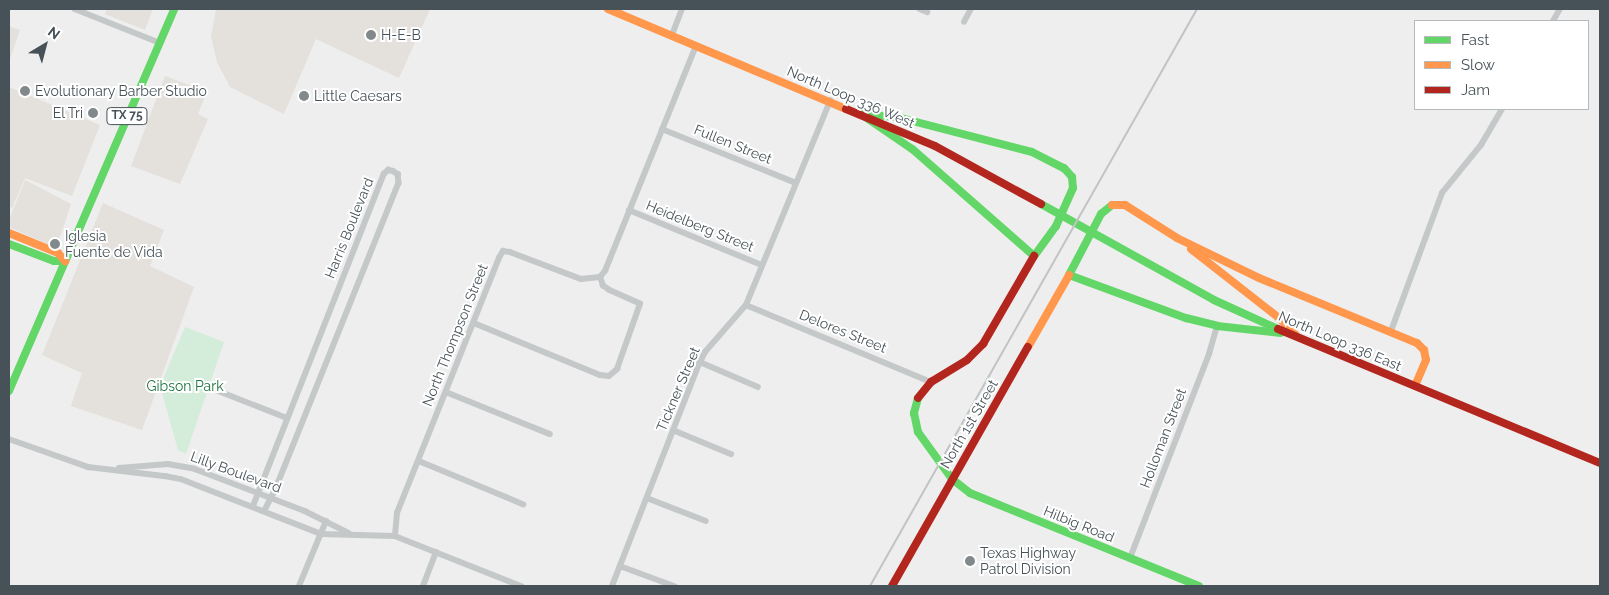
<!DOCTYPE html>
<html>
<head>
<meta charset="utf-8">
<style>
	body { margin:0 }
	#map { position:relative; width:1609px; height:595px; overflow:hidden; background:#eee; font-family:Raleway,sans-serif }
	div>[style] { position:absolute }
	.commercial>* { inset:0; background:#e4e0db }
	.green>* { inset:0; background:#d4ecda }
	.street>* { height:5.5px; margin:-2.75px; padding:0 2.75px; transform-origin:2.75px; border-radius:2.75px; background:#c5c8c9 }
	.fast>* { height:8px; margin:-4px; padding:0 4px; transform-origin:4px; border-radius:4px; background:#63d668 }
	.slow>* { height:8px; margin:-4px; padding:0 4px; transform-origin:4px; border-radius:4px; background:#ff974d }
	.jam>* { height:8px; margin:-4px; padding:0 4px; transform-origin:4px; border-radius:4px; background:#b3261e }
	.rail>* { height:2px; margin:-1px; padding:0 1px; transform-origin:1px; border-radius:1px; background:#c1c4c4 }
	.dots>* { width:14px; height:14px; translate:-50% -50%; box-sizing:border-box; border:2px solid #fff; border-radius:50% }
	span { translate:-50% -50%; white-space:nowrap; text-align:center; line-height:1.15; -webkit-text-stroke:4px #fff; paint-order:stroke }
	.shield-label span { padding:1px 4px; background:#fff; border:1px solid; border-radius:4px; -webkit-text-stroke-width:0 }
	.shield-label { font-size:12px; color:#475258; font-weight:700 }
	.poi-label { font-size:14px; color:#475258 }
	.left { translate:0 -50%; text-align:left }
	.right { translate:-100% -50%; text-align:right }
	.street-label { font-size:14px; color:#475258 }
	.park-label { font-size:14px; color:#1e733e }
	.frame { position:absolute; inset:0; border:10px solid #475258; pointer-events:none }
	.legend { position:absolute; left:1414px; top:20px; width:175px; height:90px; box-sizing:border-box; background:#fff; border:1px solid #b5babc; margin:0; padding:6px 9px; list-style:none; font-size:15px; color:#475258 }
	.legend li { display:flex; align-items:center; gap:10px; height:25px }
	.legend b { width:25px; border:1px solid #b5babc }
	.north { position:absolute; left:20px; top:20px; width:50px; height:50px; -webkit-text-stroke:4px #fff; paint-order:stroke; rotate:37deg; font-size:14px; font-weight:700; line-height:20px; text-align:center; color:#475258 }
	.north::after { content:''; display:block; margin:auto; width:18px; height:22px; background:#475258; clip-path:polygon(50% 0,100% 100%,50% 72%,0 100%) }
</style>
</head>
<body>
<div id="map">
	<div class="commercial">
		<div style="clip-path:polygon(107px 9px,153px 9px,145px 30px,105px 14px)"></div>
		<div style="clip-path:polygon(216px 9px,430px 9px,399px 78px,316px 39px,284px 114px,230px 87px,217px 62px,211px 37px)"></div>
		<div style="clip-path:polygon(9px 26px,20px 30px,9px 62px)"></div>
		<div style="clip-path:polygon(165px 76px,207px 92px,198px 114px,208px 119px,180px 184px,131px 166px)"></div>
		<div style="clip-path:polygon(9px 87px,100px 125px,72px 196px,25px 178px,12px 208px,9px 206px)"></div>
		<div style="clip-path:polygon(25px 180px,71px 204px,59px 240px,54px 238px,52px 246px,9px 227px,9px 220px)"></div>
		<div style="clip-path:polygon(103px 203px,164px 230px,150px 266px,194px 287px,142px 430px,71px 406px,82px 373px,42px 355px)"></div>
	</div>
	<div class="green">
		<div style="clip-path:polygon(185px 327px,224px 342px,186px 454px,178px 450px,160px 386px)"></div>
	</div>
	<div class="street">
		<div style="left:75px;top:9px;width:92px;rotate:21.8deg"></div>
		<div style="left:920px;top:9px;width:8px;rotate:23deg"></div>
		<div style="left:1553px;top:21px;width:14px;rotate:-60deg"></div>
		<div style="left:964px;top:22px;width:15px;rotate:-62deg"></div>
		<div style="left:672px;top:35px;width:28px;rotate:-69deg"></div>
		<div style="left:662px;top:129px;width:142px;rotate:21.9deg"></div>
		<div style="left:629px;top:210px;width:144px;rotate:22.5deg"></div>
		<div style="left:746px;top:305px;width:200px;rotate:22.6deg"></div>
		<div style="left:474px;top:323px;width:136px;rotate:22.4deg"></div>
		<div style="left:600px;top:375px;width:9px;rotate:6deg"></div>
		<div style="left:609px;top:376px;width:11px;rotate:-41deg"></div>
		<div style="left:617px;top:369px;width:69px;rotate:-70.5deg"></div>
		<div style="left:640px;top:304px;width:34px;rotate:-156deg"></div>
		<div style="left:609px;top:290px;width:7px;rotate:-146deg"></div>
		<div style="left:603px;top:286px;width:9px;rotate:-108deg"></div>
		<div style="left:1391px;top:331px;width:147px;rotate:-69.7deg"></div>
		<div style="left:1442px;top:193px;width:62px;rotate:-50.9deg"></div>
		<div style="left:1481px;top:145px;width:42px;rotate:-59.7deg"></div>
		<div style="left:700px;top:362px;width:63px;rotate:23.3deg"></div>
		<div style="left:216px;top:390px;width:76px;rotate:21.5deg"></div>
		<div style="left:446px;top:392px;width:112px;rotate:22deg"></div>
		<div style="left:673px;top:430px;width:63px;rotate:22.5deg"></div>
		<div style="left:9px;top:439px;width:84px;rotate:19.5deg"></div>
		<div style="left:88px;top:467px;width:78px;rotate:6.7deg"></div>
		<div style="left:165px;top:476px;width:16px;rotate:11deg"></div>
		<div style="left:181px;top:479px;width:150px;rotate:21.4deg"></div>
		<div style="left:321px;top:534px;width:74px;rotate:1.5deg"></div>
		<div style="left:395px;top:536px;width:136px;rotate:21.6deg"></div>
		<div style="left:419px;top:461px;width:113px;rotate:22.5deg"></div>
		<div style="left:119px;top:468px;width:49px;rotate:-4.7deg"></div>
		<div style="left:168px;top:464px;width:27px;rotate:10deg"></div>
		<div style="left:195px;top:469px;width:118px;rotate:20.9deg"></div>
		<div style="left:305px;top:511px;width:49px;rotate:26.6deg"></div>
		<div style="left:647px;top:498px;width:63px;rotate:21.3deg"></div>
		<div style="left:253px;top:506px;width:357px;rotate:-68.5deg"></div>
		<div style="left:384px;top:174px;width:6px;rotate:-45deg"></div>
		<div style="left:388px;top:170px;width:5px;rotate:11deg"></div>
		<div style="left:393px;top:171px;width:6px;rotate:31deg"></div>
		<div style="left:398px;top:174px;width:9px;rotate:84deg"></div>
		<div style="left:399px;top:183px;width:328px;rotate:111.9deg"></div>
		<div style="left:277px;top:487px;width:27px;rotate:117deg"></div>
		<div style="left:395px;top:536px;width:23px;rotate:-85deg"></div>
		<div style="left:397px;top:513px;width:275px;rotate:-68.2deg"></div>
		<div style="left:499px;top:258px;width:8px;rotate:-60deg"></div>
		<div style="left:503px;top:251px;width:7px;rotate:8deg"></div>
		<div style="left:510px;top:252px;width:76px;rotate:20.8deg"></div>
		<div style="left:581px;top:279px;width:19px;rotate:-6deg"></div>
		<div style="left:600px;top:277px;width:8px;rotate:-50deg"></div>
		<div style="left:605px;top:271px;width:243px;rotate:-68deg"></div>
		<div style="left:1130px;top:558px;width:219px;rotate:-68.8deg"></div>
		<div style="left:1209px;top:354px;width:29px;rotate:-74deg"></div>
		<div style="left:620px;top:566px;width:58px;rotate:20.3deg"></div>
		<div style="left:299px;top:586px;width:70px;rotate:-67.4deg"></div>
		<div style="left:423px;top:586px;width:36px;rotate:-69deg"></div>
		<div style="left:612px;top:586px;width:241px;rotate:-68.6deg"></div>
		<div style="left:700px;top:362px;width:11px;rotate:-63deg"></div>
		<div style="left:705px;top:352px;width:62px;rotate:-48.9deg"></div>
		<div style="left:746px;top:305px;width:221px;rotate:-67.6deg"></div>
	</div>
	<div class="fast">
		<div style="left:861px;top:114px;width:36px;rotate:5deg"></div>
		<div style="left:897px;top:117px;width:139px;rotate:14.5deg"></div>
		<div style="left:1032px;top:152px;width:36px;rotate:27deg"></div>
		<div style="left:1064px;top:168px;width:12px;rotate:48deg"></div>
		<div style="left:1072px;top:177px;width:11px;rotate:85deg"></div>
		<div style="left:1073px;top:188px;width:42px;rotate:114.1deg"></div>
		<div style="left:1056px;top:226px;width:37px;rotate:126deg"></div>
		<div style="left:1034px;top:256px;width:162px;rotate:-138.7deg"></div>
		<div style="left:912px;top:149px;width:62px;rotate:-145.5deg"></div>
		<div style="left:1041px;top:204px;width:198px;rotate:29deg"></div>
		<div style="left:1214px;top:300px;width:70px;rotate:24.4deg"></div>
		<div style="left:1112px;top:205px;width:14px;rotate:141deg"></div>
		<div style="left:1101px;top:214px;width:69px;rotate:117.7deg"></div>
		<div style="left:1069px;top:275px;width:125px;rotate:20.2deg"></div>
		<div style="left:1186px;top:318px;width:32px;rotate:14deg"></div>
		<div style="left:1217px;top:326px;width:64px;rotate:6.2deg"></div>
		<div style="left:9px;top:244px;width:48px;rotate:20.7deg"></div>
		<div style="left:54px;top:261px;width:11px"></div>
		<div style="left:9px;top:391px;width:416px;rotate:-66.6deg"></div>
		<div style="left:918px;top:398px;width:16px;rotate:105deg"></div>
		<div style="left:914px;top:413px;width:19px;rotate:78deg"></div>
		<div style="left:918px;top:432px;width:58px;rotate:54.1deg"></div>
		<div style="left:952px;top:479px;width:23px;rotate:38deg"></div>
		<div style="left:970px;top:493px;width:247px;rotate:22.1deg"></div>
	</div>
	<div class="slow">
		<div style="left:608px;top:9px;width:258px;rotate:22.8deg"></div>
		<div style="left:1112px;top:205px;width:13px"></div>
		<div style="left:1125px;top:205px;width:62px;rotate:32.4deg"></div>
		<div style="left:1177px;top:238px;width:91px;rotate:26deg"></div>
		<div style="left:1259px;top:278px;width:171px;rotate:22.4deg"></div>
		<div style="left:1417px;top:343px;width:10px;rotate:45deg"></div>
		<div style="left:1424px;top:350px;width:10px;rotate:79deg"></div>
		<div style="left:1426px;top:360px;width:28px;rotate:113deg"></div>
		<div style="left:9px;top:233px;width:53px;rotate:22.2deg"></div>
		<div style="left:58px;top:253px;width:11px;rotate:49deg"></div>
		<div style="left:1191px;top:249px;width:112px;rotate:38.1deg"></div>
		<div style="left:1279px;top:318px;width:23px;rotate:45deg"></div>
		<div style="left:1028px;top:347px;width:83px;rotate:-60.3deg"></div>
	</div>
	<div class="jam">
		<div style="left:846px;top:109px;width:96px;rotate:22.6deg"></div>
		<div style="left:935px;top:146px;width:121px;rotate:28.7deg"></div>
		<div style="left:1278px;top:329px;width:349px;rotate:22.6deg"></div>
		<div style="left:918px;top:398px;width:21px;rotate:-51deg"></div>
		<div style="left:931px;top:382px;width:42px;rotate:-31.4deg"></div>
		<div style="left:967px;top:360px;width:23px;rotate:-45deg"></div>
		<div style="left:983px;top:344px;width:102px;rotate:-59.9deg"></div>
		<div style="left:892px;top:586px;width:275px;rotate:-60.4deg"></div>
	</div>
	<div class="rail">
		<div style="left:870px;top:586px;width:663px;rotate:-60.46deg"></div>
	</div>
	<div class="dots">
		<div style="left:371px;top:35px;background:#81898c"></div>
		<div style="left:25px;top:91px;background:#81898c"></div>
		<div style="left:304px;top:96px;background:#81898c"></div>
		<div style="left:93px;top:113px;background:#81898c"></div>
		<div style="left:55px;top:244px;background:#81898c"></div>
		<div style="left:970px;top:561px;background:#81898c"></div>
	</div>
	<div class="shield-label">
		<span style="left:127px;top:116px">TX 75</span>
	</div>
	<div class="poi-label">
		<span class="left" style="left:381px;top:35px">H-E-B</span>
		<span class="left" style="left:35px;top:91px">Evolutionary Barber Studio</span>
		<span class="left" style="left:314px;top:96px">Little Caesars</span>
		<span class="right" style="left:83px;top:113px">El Tri</span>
		<span class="left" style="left:65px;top:244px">Iglesia<br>Fuente de Vida</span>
		<span class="left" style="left:980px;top:561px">Texas Highway<br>Patrol Division</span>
	</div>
	<div class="street-label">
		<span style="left:851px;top:97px;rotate:23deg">North Loop 336 West</span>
		<span style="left:733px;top:144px;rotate:22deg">Fullen Street</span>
		<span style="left:700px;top:226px;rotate:22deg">Heidelberg Street</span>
		<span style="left:349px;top:228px;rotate:-68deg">Harris Boulevard</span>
		<span style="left:843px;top:331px;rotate:22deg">Delores Street</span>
		<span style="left:455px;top:335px;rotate:-68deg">North Thompson Street</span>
		<span style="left:1340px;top:341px;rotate:23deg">North Loop 336 East</span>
		<span style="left:678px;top:389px;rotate:-67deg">Tickner Street</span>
		<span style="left:969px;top:424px;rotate:-60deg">North 1st Street</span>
		<span style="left:1163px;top:438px;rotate:-69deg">Holloman Street</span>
		<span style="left:236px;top:472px;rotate:20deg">Lilly Boulevard</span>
		<span style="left:1079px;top:524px;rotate:22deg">Hilbig Road</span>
	</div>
	<div class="park-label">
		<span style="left:185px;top:386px">Gibson Park</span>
	</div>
	<div class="frame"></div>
	<ul class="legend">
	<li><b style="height:6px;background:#63d668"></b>Fast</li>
	<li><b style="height:6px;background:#ff974d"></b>Slow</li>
	<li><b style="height:6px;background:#b3261e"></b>Jam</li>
	</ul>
	<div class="north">N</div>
</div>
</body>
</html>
